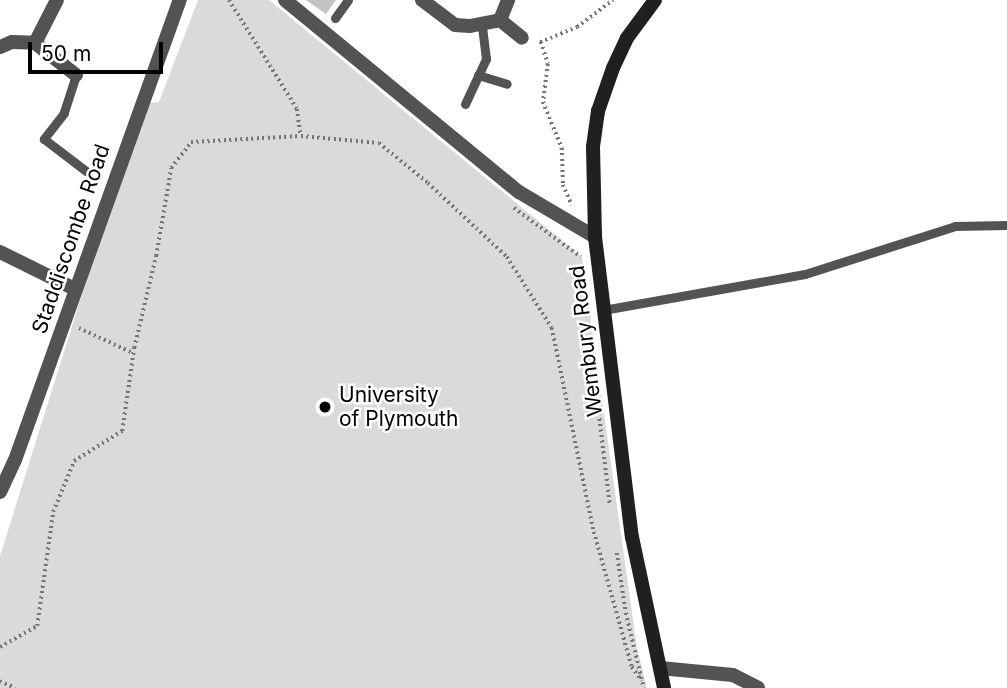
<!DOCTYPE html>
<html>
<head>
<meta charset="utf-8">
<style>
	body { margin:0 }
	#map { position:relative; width:1007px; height:688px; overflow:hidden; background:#fff; font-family:Inter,sans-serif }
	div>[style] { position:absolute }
	.green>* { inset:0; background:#dadada }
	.building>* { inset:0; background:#c3c3c3 }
	.path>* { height:3.5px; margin-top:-1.75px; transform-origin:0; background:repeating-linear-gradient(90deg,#757575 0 2px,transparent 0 5.5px) }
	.lane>* { height:9px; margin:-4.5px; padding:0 4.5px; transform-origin:4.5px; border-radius:4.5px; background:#535353 }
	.street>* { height:14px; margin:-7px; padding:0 7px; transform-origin:7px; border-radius:7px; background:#535353 }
	.secondary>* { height:14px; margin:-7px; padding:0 7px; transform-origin:7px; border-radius:7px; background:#202020 }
	.dots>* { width:19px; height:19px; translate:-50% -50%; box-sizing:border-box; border:4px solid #fff; border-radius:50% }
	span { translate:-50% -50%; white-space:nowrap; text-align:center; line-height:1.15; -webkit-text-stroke:5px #fff; paint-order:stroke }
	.street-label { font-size:21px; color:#000 }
	.poi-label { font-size:21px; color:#000 }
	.left { translate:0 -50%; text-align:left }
	.scale { position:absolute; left:28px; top:42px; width:135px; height:32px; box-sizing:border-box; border:4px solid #000; border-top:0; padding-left:9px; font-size:21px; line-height:24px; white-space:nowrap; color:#000; -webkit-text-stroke:5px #fff; paint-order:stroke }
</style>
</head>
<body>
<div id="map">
	<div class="green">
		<div style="clip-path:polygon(198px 0,269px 0,582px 257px,637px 648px,647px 688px,0 688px,0 556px,142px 103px,159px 102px)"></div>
	</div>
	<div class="building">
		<div style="clip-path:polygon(306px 0,336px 0,326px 14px)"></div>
	</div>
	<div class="path">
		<div style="left:229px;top:0;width:128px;rotate:58deg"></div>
		<div style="left:297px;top:109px;width:27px;rotate:82deg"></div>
		<div style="left:540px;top:42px;width:40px;rotate:-22deg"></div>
		<div style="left:577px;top:27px;width:45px;rotate:-36.9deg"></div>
		<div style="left:541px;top:42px;width:23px;rotate:72deg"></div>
		<div style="left:548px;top:64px;width:38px;rotate:97deg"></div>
		<div style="left:543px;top:102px;width:50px;rotate:67.6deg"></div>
		<div style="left:562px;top:148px;width:37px;rotate:88deg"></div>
		<div style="left:563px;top:185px;width:22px;rotate:66deg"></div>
		<div style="left:514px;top:208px;width:83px;rotate:36.2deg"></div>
		<div style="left:79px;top:328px;width:60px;rotate:24.8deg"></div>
		<div style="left:597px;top:397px;width:108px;rotate:83.1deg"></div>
		<div style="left:617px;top:553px;width:61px;rotate:81.5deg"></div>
		<div style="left:626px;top:613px;width:77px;rotate:76.5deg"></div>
		<div style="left:0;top:647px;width:43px;rotate:-29.6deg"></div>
		<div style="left:37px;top:626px;width:115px;rotate:-82deg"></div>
		<div style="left:53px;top:512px;width:55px;rotate:-67.6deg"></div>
		<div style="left:74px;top:461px;width:57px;rotate:-32deg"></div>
		<div style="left:122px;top:431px;width:84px;rotate:-81.8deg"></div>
		<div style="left:134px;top:348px;width:95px;rotate:-76.6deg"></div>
		<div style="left:156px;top:256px;width:89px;rotate:-80.3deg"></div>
		<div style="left:171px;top:168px;width:33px;rotate:-52deg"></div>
		<div style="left:191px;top:142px;width:110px;rotate:-3.1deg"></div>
		<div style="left:301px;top:136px;width:78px;rotate:5.1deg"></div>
		<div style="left:379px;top:143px;width:63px;rotate:39.2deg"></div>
		<div style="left:428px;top:183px;width:108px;rotate:43.1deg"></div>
		<div style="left:507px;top:257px;width:84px;rotate:57.6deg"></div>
		<div style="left:552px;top:328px;width:208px;rotate:78.4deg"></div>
		<div style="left:594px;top:532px;width:140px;rotate:74.3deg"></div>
		<div style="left:632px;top:667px;width:17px;rotate:54deg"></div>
		<div style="left:0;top:681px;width:17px;rotate:25deg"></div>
	</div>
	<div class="lane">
		<div style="left:335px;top:18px;width:22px;rotate:-54deg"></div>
		<div style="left:76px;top:75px;width:40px;rotate:108deg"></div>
		<div style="left:64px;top:113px;width:33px;rotate:128deg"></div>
		<div style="left:44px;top:139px;width:53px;rotate:37.3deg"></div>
		<div style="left:478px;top:75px;width:30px;rotate:17deg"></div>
		<div style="left:465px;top:104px;width:50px;rotate:-65deg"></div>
		<div style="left:486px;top:59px;width:35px;rotate:-97deg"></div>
		<div style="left:603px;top:310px;width:205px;rotate:-10.1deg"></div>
		<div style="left:805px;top:274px;width:157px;rotate:-17.7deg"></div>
		<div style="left:955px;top:226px;width:52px;rotate:-1.1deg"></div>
	</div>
	<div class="street">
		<div style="left:285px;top:0;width:303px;rotate:39.4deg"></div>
		<div style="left:519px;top:192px;width:88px;rotate:30.6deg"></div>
		<div style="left:422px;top:0;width:41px;rotate:37.1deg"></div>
		<div style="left:455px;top:25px;width:15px;rotate:4deg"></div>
		<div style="left:470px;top:26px;width:31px;rotate:-11deg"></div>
		<div style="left:500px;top:20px;width:28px;rotate:39deg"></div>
		<div style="left:500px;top:20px;width:22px;rotate:-68deg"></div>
		<div style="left:35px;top:43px;width:48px;rotate:-62.9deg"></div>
		<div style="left:0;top:47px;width:13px;rotate:-23deg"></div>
		<div style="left:12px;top:42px;width:23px;rotate:2deg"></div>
		<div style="left:35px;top:43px;width:52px;rotate:38deg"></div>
		<div style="left:0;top:252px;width:84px;rotate:26.3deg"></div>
		<div style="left:0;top:492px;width:35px;rotate:-65deg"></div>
		<div style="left:15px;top:460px;width:489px;rotate:-70.3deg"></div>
		<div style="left:660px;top:668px;width:73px;rotate:5.5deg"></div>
		<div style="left:733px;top:675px;width:28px;rotate:27deg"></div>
	</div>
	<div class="secondary">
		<div style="left:655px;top:0;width:47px;rotate:126.4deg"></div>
		<div style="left:627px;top:38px;width:33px;rotate:115deg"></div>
		<div style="left:613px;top:68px;width:46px;rotate:109.2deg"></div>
		<div style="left:598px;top:111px;width:36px;rotate:98deg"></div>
		<div style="left:593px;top:147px;width:90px;rotate:88.7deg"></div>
		<div style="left:595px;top:237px;width:302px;rotate:83deg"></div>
		<div style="left:632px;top:537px;width:154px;rotate:78deg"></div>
	</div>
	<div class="dots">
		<div style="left:325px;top:407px;background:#000"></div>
	</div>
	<div class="street-label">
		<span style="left:71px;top:239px;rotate:-71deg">Staddiscombe Road</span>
		<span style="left:586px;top:341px;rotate:-97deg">Wembury Road</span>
	</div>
	<div class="poi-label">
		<span class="left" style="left:339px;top:407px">University<br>of Plymouth</span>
	</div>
	<div class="scale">50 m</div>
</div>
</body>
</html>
